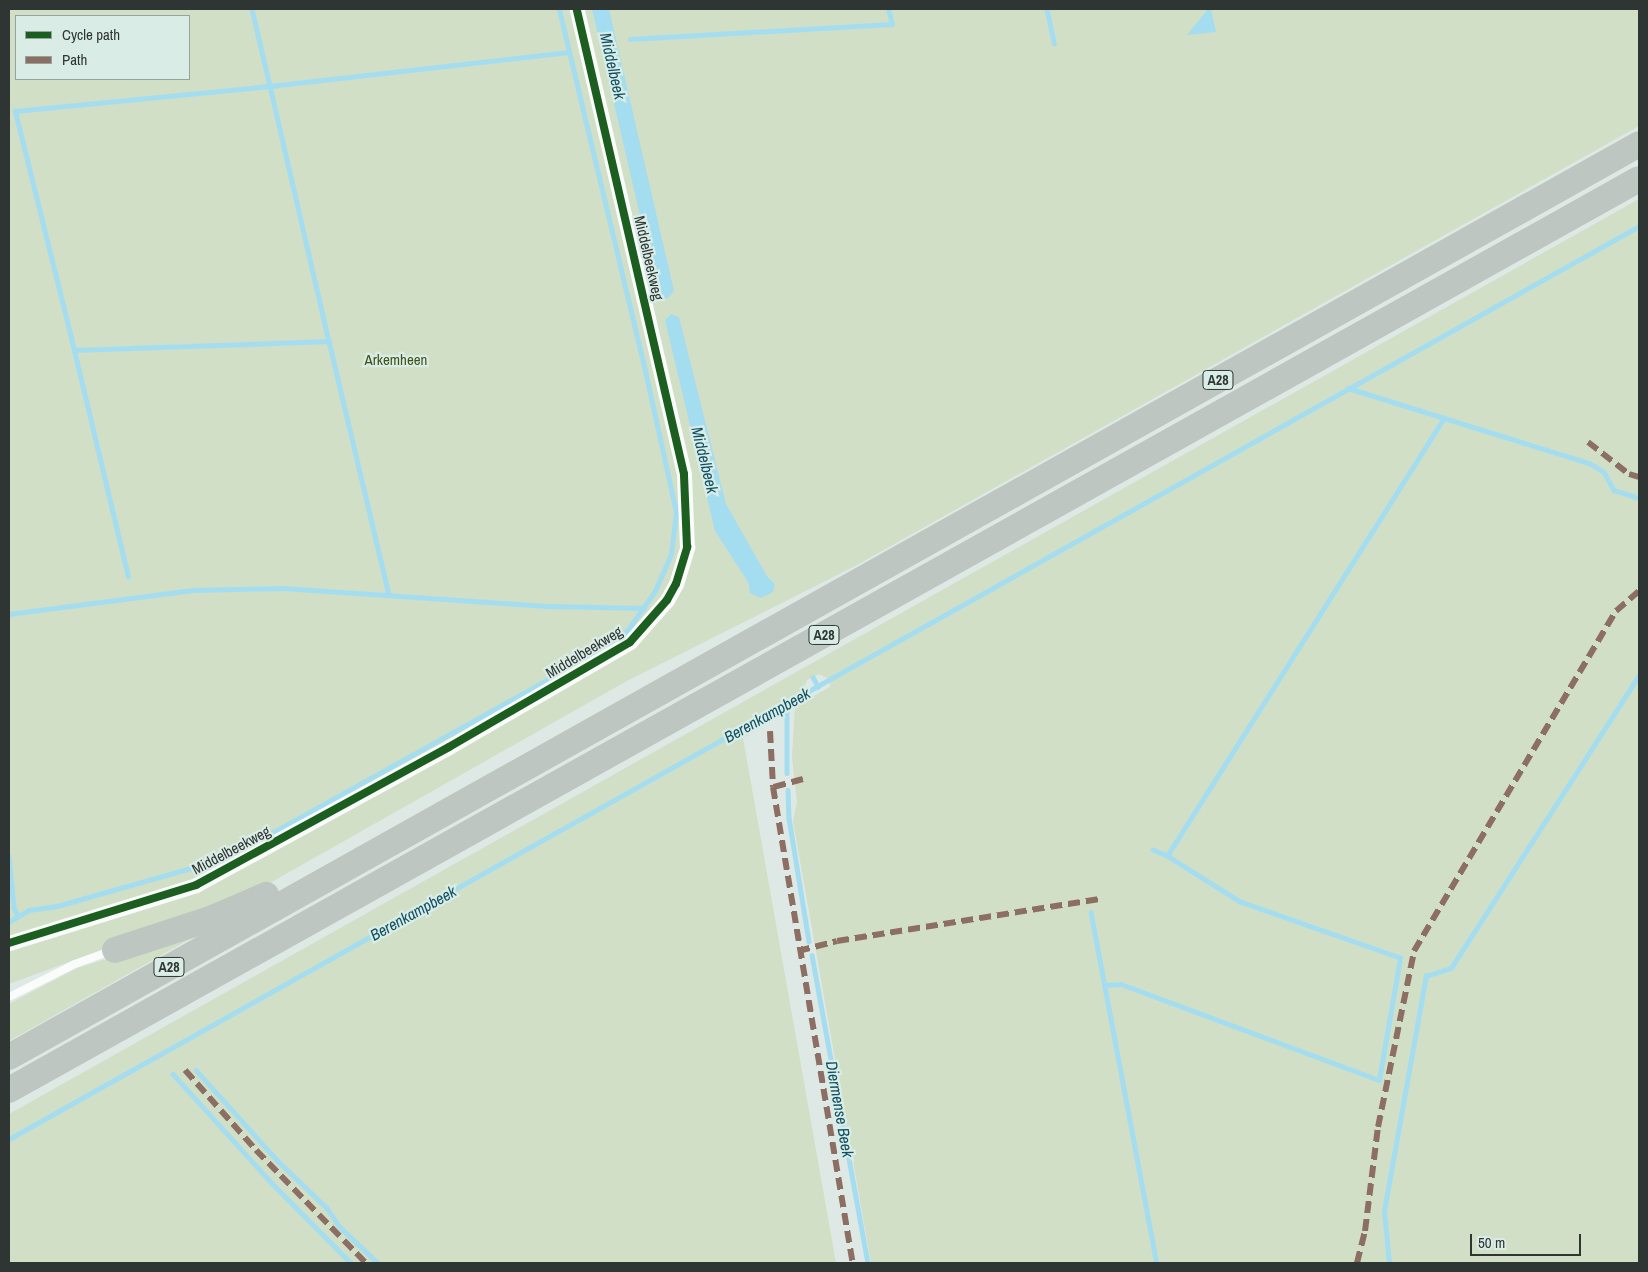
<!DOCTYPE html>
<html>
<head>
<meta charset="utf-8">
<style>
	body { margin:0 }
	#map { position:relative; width:1648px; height:1272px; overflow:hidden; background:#dee8e5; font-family:"Archivo Narrow",sans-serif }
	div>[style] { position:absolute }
	.green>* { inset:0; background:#d0dfc5 }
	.water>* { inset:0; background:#a5ddf0 }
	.stream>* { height:4.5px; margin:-2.25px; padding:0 2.25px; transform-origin:2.25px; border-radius:2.25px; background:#a5ddf0 }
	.service>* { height:8px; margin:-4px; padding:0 4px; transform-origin:4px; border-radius:4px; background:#fafcfb }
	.minor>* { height:15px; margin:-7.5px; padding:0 7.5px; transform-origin:7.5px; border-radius:7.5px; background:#fafcfb }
	.motorway>* { height:26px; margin:-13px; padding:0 13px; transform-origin:13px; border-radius:13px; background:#bdc6c1 }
	.quiet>* { height:6px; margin-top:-3px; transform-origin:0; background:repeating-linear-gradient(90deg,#8d6e63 0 12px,transparent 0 18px) }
	.cycleway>* { height:8px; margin:-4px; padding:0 4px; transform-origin:4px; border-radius:4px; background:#1b5e20 }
	span { translate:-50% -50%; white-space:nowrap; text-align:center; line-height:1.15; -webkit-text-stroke:4.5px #daece6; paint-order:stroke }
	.shield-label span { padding:1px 4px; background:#daece6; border:1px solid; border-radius:4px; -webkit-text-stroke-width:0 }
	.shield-label { font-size:14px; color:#2e3533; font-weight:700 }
	.street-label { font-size:15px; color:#2e3533 }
	.park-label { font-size:15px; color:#3f5414 }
	.water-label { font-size:16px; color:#0f5064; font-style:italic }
	.frame { position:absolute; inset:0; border:10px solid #2e3533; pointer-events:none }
	.legend { position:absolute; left:15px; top:15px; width:175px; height:65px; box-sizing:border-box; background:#daece6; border:1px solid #95a39e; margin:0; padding:6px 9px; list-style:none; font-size:15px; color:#2e3533 }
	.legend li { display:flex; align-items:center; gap:10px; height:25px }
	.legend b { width:25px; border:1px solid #95a39e }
	.scale { position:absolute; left:1470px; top:1234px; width:111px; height:22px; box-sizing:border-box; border:2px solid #2e3533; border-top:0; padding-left:6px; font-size:15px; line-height:18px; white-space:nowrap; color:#2e3533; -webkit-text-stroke:4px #daece6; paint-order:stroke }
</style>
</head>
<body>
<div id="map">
	<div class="green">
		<div style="clip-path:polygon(evenodd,9px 9px,1639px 9px,1639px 126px,855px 566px,625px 682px,247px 896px,9px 984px,9px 947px,197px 891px,633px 636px,220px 870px,9px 938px,9px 9px,16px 16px,189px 16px,189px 79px,16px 79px,16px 16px,9px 9px,767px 576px,775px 584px,761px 598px,749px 588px,748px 582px,767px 576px)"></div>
		<div style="clip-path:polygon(evenodd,1639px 199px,1639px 1263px,871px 1263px,793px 821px,797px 802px,792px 757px,795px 707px,743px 738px,836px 1263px,9px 1263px,9px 1114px,1639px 199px,819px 674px,829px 679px,830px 687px,812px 697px,804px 688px,807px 680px,819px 674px)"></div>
		<div style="clip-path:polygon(211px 927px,9px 1041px,9px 1004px,77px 968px)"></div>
	</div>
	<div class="water">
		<div style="clip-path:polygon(592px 9px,609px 9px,674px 291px,667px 299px,659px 297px)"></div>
		<div style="clip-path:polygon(1208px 9px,1211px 9px,1216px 32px,1187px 35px)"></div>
		<div style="clip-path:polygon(671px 314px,679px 317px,726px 504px,767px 576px,775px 584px,773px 592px,761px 598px,750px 593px,748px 582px,715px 531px,665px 320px)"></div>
	</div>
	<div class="stream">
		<div style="left:252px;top:9px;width:79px;rotate:76.8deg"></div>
		<div style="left:270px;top:86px;width:300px;rotate:-6.5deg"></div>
		<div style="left:1047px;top:9px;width:35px;rotate:78deg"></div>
		<div style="left:630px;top:39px;width:262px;rotate:-3.3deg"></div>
		<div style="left:892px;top:24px;width:16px;rotate:-105deg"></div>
		<div style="left:74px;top:350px;width:246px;rotate:-103.9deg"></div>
		<div style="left:15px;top:111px;width:256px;rotate:-5.6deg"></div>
		<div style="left:270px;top:86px;width:262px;rotate:77deg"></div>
		<div style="left:1348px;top:388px;width:252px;rotate:17.3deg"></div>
		<div style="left:1589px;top:463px;width:17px;rotate:31deg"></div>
		<div style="left:1604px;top:472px;width:21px;rotate:61deg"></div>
		<div style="left:1614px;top:490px;width:26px;rotate:18deg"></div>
		<div style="left:128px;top:577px;width:233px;rotate:-103.4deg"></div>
		<div style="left:74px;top:350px;width:255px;rotate:-2deg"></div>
		<div style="left:329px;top:341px;width:260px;rotate:76.7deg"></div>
		<div style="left:9px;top:614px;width:187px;rotate:-7.4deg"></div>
		<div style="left:194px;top:590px;width:89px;rotate:-1.3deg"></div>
		<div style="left:283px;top:588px;width:267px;rotate:3.9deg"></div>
		<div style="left:549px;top:606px;width:95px;rotate:1.2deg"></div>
		<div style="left:813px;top:677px;width:11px;rotate:63deg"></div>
		<div style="left:787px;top:706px;width:67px;rotate:90deg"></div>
		<div style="left:788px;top:790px;width:28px;rotate:88deg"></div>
		<div style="left:789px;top:818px;width:125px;rotate:80.8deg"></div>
		<div style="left:9px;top:856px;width:52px;rotate:84.5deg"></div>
		<div style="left:14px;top:908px;width:9px;rotate:63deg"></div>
		<div style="left:1167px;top:856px;width:518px;rotate:-57.69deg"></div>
		<div style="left:1091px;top:912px;width:357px;rotate:79.4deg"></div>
		<div style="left:9px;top:922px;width:23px;rotate:-31deg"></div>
		<div style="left:29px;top:910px;width:28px;rotate:-8deg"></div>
		<div style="left:57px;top:906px;width:177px;rotate:-15.8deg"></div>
		<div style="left:227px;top:858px;width:399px;rotate:-29.1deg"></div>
		<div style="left:576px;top:664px;width:61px;rotate:-32.9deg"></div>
		<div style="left:627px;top:631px;width:49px;rotate:-55deg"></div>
		<div style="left:655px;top:591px;width:40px;rotate:-66.6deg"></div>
		<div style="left:671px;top:554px;width:42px;rotate:-83.2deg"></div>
		<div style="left:676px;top:512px;width:140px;rotate:-102.4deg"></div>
		<div style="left:646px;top:375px;width:376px;rotate:-103.4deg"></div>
		<div style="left:812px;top:955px;width:313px;rotate:79.7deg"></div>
		<div style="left:1106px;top:985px;width:15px;rotate:-4deg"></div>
		<div style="left:1121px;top:984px;width:275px;rotate:20.4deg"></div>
		<div style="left:1379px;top:1080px;width:124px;rotate:-80.2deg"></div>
		<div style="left:1400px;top:958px;width:170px;rotate:-160.7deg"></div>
		<div style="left:1240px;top:902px;width:86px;rotate:-147.8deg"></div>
		<div style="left:1167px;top:856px;width:15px;rotate:-157deg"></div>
		<div style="left:196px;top:1070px;width:122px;rotate:48deg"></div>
		<div style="left:278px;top:1161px;width:68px;rotate:43.8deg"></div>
		<div style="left:327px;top:1208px;width:23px;rotate:56deg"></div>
		<div style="left:340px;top:1227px;width:52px;rotate:43.5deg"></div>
		<div style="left:173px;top:1074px;width:147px;rotate:47.8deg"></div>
		<div style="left:272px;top:1183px;width:112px;rotate:45.4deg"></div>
		<div style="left:9px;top:1139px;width:1868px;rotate:-29.25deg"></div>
		<div style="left:1389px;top:1263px;width:52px;rotate:-95.5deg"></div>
		<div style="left:1384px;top:1211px;width:239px;rotate:-79.9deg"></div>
		<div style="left:1426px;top:976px;width:26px;rotate:-18deg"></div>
		<div style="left:1451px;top:968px;width:348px;rotate:-57.3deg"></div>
	</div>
	<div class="service">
		<div style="left:9px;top:997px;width:74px;rotate:-26.6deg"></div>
		<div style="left:75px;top:964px;width:38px;rotate:-20deg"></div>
	</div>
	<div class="minor">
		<div style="left:9px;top:943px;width:196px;rotate:-17.2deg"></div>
		<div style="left:196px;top:885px;width:288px;rotate:-28.6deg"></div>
		<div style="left:449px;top:747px;width:209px;rotate:-30.1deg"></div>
		<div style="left:630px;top:642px;width:56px;rotate:-48.6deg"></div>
		<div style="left:667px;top:600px;width:18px;rotate:-61deg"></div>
		<div style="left:676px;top:584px;width:39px;rotate:-73deg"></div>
		<div style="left:687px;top:547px;width:73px;rotate:-92.4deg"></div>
		<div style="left:684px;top:474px;width:477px;rotate:-103deg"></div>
	</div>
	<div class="motorway">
		<div style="left:115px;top:950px;width:103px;rotate:-18.1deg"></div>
		<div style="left:213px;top:918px;width:58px;rotate:-23.5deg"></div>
		<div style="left:9px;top:1057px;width:1868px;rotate:-29.25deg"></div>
		<div style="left:9px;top:1090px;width:1867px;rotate:-29.2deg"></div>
	</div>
	<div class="quiet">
		<div style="left:1588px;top:442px;width:52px;rotate:38deg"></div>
		<div style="left:1629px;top:474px;width:10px;rotate:17deg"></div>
		<div style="left:770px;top:731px;width:56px;rotate:86.9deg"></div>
		<div style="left:803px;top:779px;width:31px;rotate:165deg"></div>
		<div style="left:773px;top:787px;width:483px;rotate:80.5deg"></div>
		<div style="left:798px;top:951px;width:40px;rotate:-14.4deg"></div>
		<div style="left:837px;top:941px;width:266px;rotate:-9.1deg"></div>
		<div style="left:185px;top:1070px;width:107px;rotate:48.4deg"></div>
		<div style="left:256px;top:1150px;width:158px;rotate:45.8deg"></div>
		<div style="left:1357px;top:1263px;width:33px;rotate:-76deg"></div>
		<div style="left:1365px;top:1231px;width:105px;rotate:-82.9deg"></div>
		<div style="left:1378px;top:1127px;width:180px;rotate:-78.4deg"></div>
		<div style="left:1414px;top:951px;width:395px;rotate:-59.3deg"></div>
		<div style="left:1616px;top:611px;width:30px;rotate:-41deg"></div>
	</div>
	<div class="cycleway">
		<div style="left:9px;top:943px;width:196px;rotate:-17.2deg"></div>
		<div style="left:196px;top:885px;width:288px;rotate:-28.6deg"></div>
		<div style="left:449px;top:747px;width:209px;rotate:-30.1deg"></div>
		<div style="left:630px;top:642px;width:56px;rotate:-48.6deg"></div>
		<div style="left:667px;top:600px;width:18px;rotate:-61deg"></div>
		<div style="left:676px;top:584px;width:39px;rotate:-73deg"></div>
		<div style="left:687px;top:547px;width:73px;rotate:-92.4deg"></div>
		<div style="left:684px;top:474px;width:477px;rotate:-103deg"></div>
	</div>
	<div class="shield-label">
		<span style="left:1218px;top:380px">A28</span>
		<span style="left:824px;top:635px">A28</span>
		<span style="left:169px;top:967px">A28</span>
	</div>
	<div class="street-label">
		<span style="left:649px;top:258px;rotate:77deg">Middelbeekweg</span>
		<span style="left:584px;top:652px;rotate:-31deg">Middelbeekweg</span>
		<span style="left:231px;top:850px;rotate:-28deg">Middelbeekweg</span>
	</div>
	<div class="park-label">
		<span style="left:396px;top:360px">Arkemheen</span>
	</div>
	<div class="water-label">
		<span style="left:613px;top:66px;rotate:77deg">Middelbeek</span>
		<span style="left:705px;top:460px;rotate:76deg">Middelbeek</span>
		<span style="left:767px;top:715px;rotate:-29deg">Berenkampbeek</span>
		<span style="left:413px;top:913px;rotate:-29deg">Berenkampbeek</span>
		<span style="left:840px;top:1109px;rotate:80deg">Diermense Beek</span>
	</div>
	<div class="frame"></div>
	<ul class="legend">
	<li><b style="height:6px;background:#1b5e20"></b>Cycle path</li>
	<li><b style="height:6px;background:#8d6e63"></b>Path</li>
	</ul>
	<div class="scale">50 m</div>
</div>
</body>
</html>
